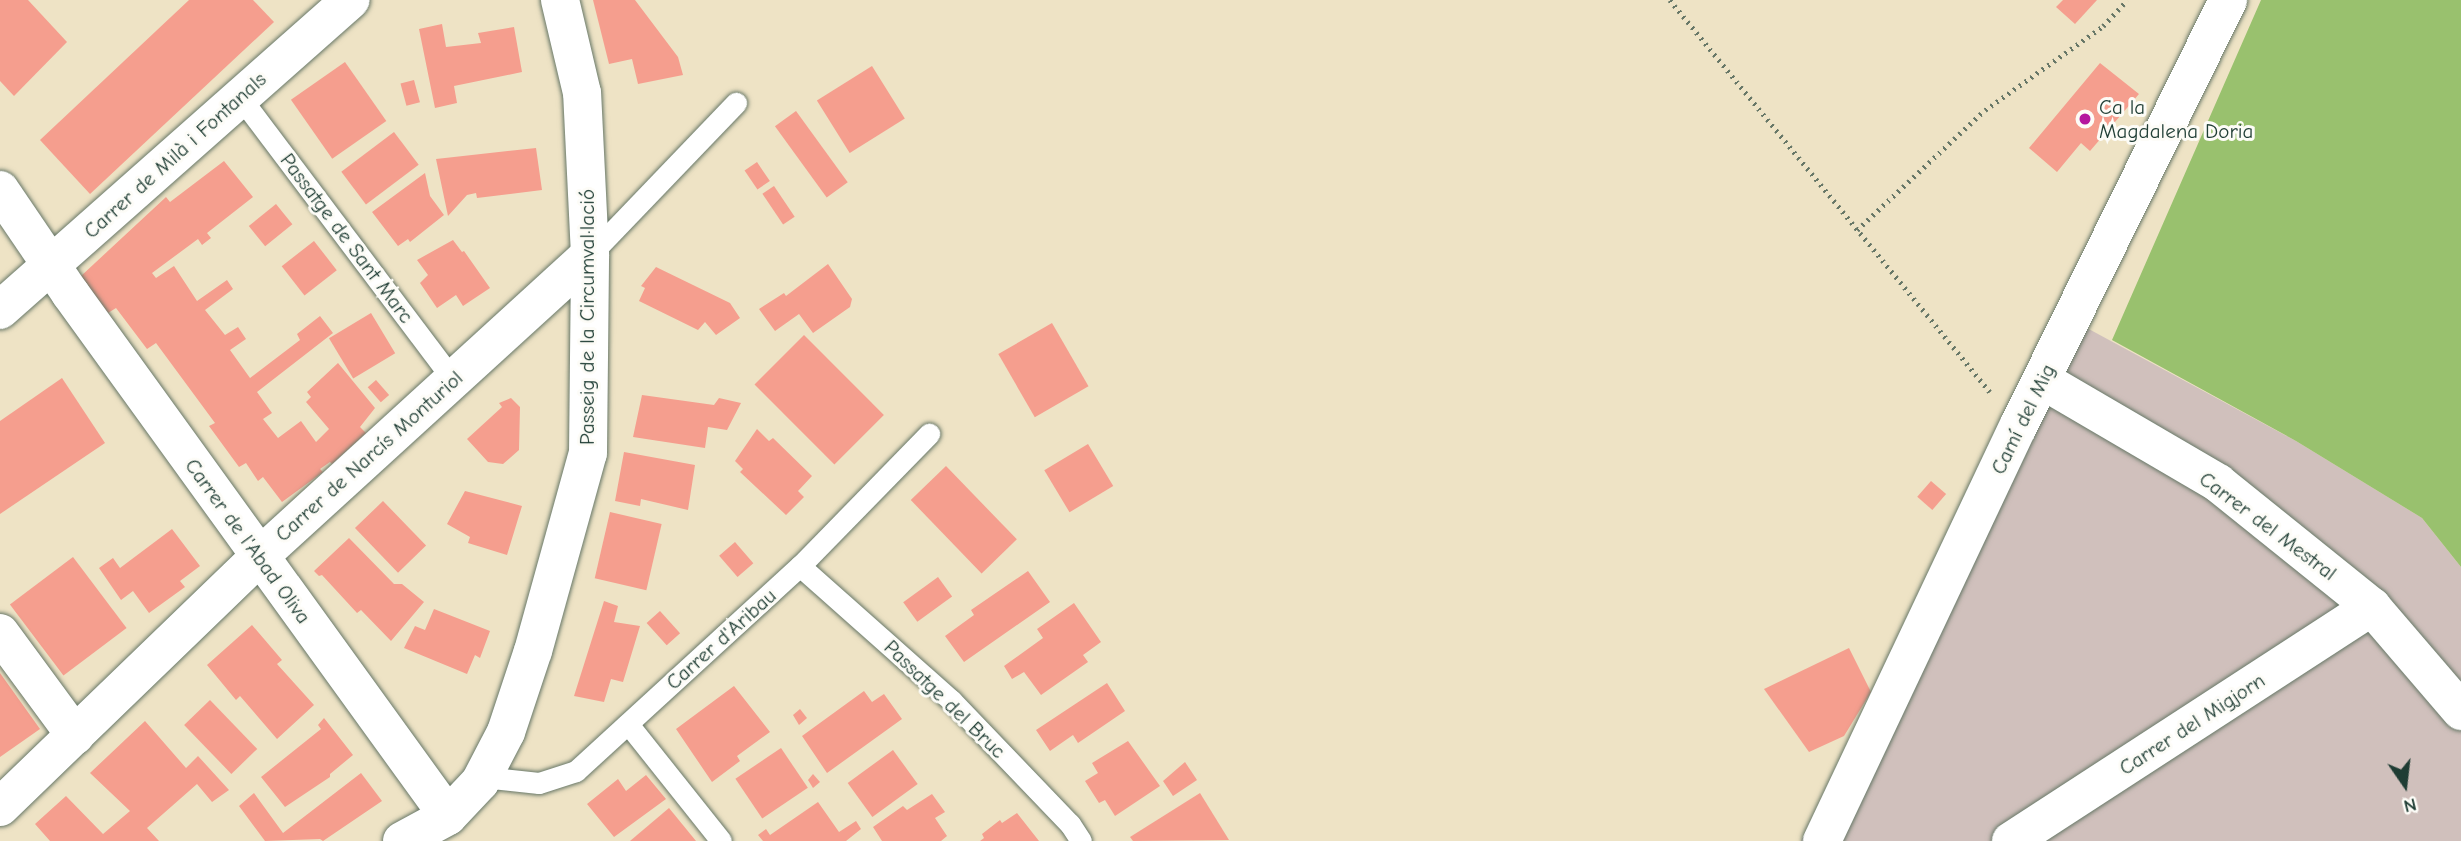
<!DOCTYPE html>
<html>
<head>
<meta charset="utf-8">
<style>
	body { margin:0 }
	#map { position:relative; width:2461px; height:841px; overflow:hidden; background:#eee3c5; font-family:"Comic Neue",sans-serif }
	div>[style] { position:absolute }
	.industrial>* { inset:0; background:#d0c0bc }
	.green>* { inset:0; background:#99c16e }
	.building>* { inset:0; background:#f59e8e; transform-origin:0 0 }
	.path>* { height:4.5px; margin-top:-2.25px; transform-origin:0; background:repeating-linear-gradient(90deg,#677767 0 2px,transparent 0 7px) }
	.roads { filter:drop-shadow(0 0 2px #677767) drop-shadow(0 0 2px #677767) }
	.service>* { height:21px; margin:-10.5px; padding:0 10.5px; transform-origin:10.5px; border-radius:10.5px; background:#fff }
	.minor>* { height:38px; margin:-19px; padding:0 19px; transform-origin:19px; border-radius:19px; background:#fff }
	.dots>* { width:19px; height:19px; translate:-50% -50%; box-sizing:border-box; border:4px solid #fdfcf7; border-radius:50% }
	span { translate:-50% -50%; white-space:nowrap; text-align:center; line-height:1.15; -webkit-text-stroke:6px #fdfcf7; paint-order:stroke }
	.poi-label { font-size:21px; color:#1f3d34 }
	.left { translate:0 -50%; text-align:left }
	.street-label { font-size:21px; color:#1f3d34 }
	.north { position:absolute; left:2370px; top:750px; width:70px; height:70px; -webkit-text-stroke:5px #fdfcf7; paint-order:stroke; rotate:166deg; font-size:19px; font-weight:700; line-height:28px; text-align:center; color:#1f3d34 }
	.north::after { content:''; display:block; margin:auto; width:24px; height:32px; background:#1f3d34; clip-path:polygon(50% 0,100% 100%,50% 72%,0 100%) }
</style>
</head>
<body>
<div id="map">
	<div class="industrial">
		<div style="clip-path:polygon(2061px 314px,2296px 441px,2422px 518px,2461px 567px,2461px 841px,1801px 841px)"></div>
	</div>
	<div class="green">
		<div style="clip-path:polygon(2261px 0,2461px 0,2461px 567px,2422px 518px,2296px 441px,2112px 340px)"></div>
	</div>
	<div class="building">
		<div style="clip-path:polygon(0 0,28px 0,67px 42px,14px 96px,0 81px)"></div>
		<div style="clip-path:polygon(189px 0,253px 0,274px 22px,90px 194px,40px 140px)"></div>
		<div style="clip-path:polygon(593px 0,635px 0,678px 57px,683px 75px,638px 84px,632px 59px,609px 64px)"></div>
		<div style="clip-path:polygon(2063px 0,2097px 0,2075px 24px,2056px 7px)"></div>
		<div style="clip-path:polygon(442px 24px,446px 47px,481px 43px,478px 33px,514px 27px,522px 72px,454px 86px,457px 103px,435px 108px,419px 29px)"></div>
		<div style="left:345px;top:62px;width:72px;height:66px;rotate:55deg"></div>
		<div style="clip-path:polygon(2100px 63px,2139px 94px,2090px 151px,2081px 143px,2057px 172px,2029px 148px)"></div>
		<div style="left:872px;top:66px;width:62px;height:65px;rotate:58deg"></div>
		<div style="left:414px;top:80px;width:23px;height:14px;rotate:75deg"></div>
		<div style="left:796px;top:111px;width:88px;height:26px;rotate:54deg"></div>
		<div style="left:394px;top:132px;width:41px;height:66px;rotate:53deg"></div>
		<div style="clip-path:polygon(536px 148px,542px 190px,477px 198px,476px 193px,467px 195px,448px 216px,436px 159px)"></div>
		<div style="clip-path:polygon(224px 161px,253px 197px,207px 233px,211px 238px,202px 245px,198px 239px,152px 273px,156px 278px,174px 266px,197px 301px,227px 280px,233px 289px,205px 310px,225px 335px,238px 327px,246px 339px,230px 350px,250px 378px,300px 340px,297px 334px,320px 316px,333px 333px,257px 392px,272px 413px,263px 419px,278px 438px,301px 421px,316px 442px,329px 429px,306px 402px,311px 397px,307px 392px,338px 363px,375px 408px,360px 427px,366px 433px,332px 464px,330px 462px,320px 469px,323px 472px,282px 502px,263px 477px,258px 481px,246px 463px,239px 467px,209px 426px,215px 423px,156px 343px,147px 349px,116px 308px,108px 313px,81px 276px,166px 197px,170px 202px)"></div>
		<div style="left:757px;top:162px;width:23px;height:15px;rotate:56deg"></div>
		<div style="clip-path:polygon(425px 173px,430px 196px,444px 215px,410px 242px,408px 239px,398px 246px,372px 212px)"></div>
		<div style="left:774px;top:186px;width:37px;height:14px;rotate:56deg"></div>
		<div style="left:276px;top:204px;width:26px;height:35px;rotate:51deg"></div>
		<div style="clip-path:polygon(453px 240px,462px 252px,464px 251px,490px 288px,463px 306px,456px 295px,437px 308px,420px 283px,428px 275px,417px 260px)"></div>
		<div style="left:314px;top:241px;width:37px;height:41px;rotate:52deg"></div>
		<div style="clip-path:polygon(828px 264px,852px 299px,850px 307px,813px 333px,799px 314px,775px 331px,759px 309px,784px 293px,786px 296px)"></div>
		<div style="clip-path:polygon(656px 267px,730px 303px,740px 318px,716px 335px,705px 322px,698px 330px,639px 301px,645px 288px,641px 286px)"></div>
		<div style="left:371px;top:313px;width:47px;height:49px;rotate:59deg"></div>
		<div style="left:1052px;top:323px;width:73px;height:62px;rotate:60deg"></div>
		<div style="left:804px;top:335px;width:113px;height:70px;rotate:45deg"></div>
		<div style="clip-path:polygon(62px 378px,105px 443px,0 514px,0 421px)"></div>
		<div style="left:376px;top:380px;width:20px;height:11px;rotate:49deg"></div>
		<div style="clip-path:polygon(642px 395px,714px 405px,719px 398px,741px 403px,727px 430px,708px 427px,705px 448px,633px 437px)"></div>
		<div style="clip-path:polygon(511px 398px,520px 407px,519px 450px,503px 464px,488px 462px,467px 439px,502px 407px,499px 403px)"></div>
		<div style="clip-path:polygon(757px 429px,769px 441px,773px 438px,812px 476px,798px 491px,804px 497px,786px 515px,740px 472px,743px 469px,735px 461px)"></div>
		<div style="left:1088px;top:444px;width:49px;height:51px;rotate:59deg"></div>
		<div style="clip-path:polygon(624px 452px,695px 465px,688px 510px,641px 499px,640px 506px,615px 501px)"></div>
		<div style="left:946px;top:466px;width:102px;height:49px;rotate:46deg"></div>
		<div style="left:1931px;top:481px;width:20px;height:21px;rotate:41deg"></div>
		<div style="clip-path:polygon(465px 491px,522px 506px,507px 555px,468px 543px,470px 537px,447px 524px)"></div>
		<div style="left:383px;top:501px;width:62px;height:39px;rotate:46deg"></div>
		<div style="left:610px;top:512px;width:53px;height:68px;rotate:13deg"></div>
		<div style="clip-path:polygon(172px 529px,200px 566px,180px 581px,185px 587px,149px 613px,133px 591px,121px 600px,99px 568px,113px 558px,120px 568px)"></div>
		<div style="clip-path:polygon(349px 538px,394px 584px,402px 584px,424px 602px,391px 641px,361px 610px,357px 613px,322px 575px,319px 576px,314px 571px)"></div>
		<div style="left:735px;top:542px;width:28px;height:21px;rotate:49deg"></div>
		<div style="left:73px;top:557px;width:89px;height:79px;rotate:53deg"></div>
		<div style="clip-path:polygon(1028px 571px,1050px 602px,964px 662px,945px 636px,974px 615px,971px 610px)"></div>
		<div style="left:938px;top:577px;width:24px;height:43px;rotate:54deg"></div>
		<div style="clip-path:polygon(604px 601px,618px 606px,614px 622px,640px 626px,623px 682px,611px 679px,604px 702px,574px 696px)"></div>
		<div style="clip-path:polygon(1074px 603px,1101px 642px,1083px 655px,1088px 662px,1041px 695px,1024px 672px,1012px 679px,1004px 666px,1043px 638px,1037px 629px)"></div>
		<div style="clip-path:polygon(434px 609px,490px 631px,480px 658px,475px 655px,467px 674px,404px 648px,415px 626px,425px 630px)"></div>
		<div style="left:660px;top:611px;width:30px;height:18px;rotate:48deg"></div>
		<div style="clip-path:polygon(252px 625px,282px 660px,277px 664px,314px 705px,277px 739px,240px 696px,236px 700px,207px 665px)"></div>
		<div style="clip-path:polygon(1849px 648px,1871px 692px,1844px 736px,1809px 752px,1764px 689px)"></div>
		<div style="clip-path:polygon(0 673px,40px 729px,0 757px)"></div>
		<div style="clip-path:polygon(1107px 683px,1125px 711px,1078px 743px,1073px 735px,1050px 751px,1036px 730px)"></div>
		<div style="clip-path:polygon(734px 686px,770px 732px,737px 756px,740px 761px,712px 782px,676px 729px)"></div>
		<div style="clip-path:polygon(864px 691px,872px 702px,884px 694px,902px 719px,827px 773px,802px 736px)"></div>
		<div style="left:210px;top:700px;width:68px;height:36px;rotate:46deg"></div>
		<div style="clip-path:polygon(800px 709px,807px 718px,799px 725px,793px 715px)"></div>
		<div style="clip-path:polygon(324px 718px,353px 755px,330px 774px,330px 777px,285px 807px,261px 777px,321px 729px,318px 725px)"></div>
		<div style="clip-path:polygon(145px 721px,186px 768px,198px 756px,229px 790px,212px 802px,197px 784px,147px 828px,159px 841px,50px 841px,35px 824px,66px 796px,103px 834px,130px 811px,90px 773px)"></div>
		<div style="clip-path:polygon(1128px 741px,1160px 786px,1115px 816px,1105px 800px,1099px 803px,1085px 781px,1098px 773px,1092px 763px)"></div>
		<div style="left:781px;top:748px;width:48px;height:55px;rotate:56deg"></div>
		<div style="left:893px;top:750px;width:42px;height:56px;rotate:54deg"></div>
		<div style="clip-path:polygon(1185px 762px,1197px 780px,1173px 796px,1163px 781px)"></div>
		<div style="clip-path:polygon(361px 773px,382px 801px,323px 841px,320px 839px,265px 841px,239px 806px,254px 793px,283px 833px)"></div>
		<div style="clip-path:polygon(813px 774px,820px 782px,813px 788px,808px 780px)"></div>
		<div style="clip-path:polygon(646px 775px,666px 799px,614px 837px,587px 804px,618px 779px,626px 791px)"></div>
		<div style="clip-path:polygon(1200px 793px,1229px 840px,1133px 841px,1130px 837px)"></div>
		<div style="clip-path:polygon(932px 794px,945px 812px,935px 818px,947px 836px,941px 841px,882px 841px,873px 827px,903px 806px,907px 810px)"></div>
		<div style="clip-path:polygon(818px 802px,839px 832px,856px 821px,861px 829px,846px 841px,763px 841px,758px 835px,766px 829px,770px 835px)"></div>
		<div style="clip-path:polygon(669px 808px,696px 841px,630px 841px)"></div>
		<div style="clip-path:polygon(1017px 813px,1039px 841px,980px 841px,984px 838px,982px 834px,1000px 820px,1002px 823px)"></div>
	</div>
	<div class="path">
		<div style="left:1670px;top:0;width:506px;rotate:50.77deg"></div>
		<div style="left:1857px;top:230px;width:175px;rotate:-43.2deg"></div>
		<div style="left:1985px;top:110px;width:145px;rotate:-35.4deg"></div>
		<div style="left:2103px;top:26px;width:35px;rotate:-47deg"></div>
	</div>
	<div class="roads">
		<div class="service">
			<div style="left:240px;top:97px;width:354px;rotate:53deg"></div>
			<div style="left:590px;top:255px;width:211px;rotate:-46.2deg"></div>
			<div style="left:800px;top:566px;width:202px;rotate:41.6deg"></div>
			<div style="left:951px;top:700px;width:172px;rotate:46.2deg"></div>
			<div style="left:1070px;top:824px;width:20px;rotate:57deg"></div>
			<div style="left:628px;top:724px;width:149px;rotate:51.5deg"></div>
			<div style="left:483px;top:777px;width:56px;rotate:6.1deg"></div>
			<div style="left:539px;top:783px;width:39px;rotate:-18deg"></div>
			<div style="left:576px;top:771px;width:304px;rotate:-42.5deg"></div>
			<div style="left:800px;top:566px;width:185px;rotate:-45.7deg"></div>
		</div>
		<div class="minor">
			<div style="left:0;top:190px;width:125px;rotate:55.8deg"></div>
			<div style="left:70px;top:293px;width:645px;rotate:54.14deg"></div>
			<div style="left:0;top:310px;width:468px;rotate:-41.5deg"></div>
			<div style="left:2042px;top:380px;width:204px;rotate:30.3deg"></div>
			<div style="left:2218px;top:483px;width:198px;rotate:38.8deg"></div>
			<div style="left:2372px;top:607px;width:137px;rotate:49.4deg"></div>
			<div style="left:0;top:633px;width:127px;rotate:53.7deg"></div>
			<div style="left:0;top:807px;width:360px;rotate:-44deg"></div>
			<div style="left:259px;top:557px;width:448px;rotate:-42.4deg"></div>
			<div style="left:402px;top:841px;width:52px;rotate:-28.5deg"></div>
			<div style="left:448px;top:816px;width:47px;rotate:-46.7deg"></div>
			<div style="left:480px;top:782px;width:56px;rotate:-62.5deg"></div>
			<div style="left:506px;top:732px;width:85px;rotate:-71.6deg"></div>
			<div style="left:533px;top:651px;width:205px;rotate:-74.5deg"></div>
			<div style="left:588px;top:453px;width:198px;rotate:-89.4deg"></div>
			<div style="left:590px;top:255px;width:162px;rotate:-92.8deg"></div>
			<div style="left:582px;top:93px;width:96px;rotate:-103.3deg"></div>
			<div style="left:1822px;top:841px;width:458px;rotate:-64.7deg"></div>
			<div style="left:2018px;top:427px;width:476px;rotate:-63.8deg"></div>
			<div style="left:2011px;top:841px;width:430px;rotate:-33deg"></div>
		</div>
	</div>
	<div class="dots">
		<div style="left:2085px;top:119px;background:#b5179e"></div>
	</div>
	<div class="poi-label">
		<span class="left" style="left:2099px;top:119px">Ca la<br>Magdalena Doria</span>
	</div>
	<div class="street-label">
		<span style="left:175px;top:155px;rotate:-42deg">Carrer de Milà i Fontanals</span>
		<span style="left:347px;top:238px;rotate:53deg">Passatge de Sant Marc</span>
		<span style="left:587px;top:317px;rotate:-90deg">Passeig de la Circumval·lació</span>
		<span style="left:2023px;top:419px;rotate:-64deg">Camí del Mig</span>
		<span style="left:369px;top:456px;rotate:-42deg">Carrer de Narcís Monturiol</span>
		<span style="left:2268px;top:526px;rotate:37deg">Carrer del Mestral</span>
		<span style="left:248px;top:541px;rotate:54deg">Carrer de l'Abad Oliva</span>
		<span style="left:721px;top:639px;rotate:-42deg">Carrer d'Aribau</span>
		<span style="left:945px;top:699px;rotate:44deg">Passatge del Bruc</span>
		<span style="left:2192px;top:724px;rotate:-33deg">Carrer del Migjorn</span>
	</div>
	<div class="north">N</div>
</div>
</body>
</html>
